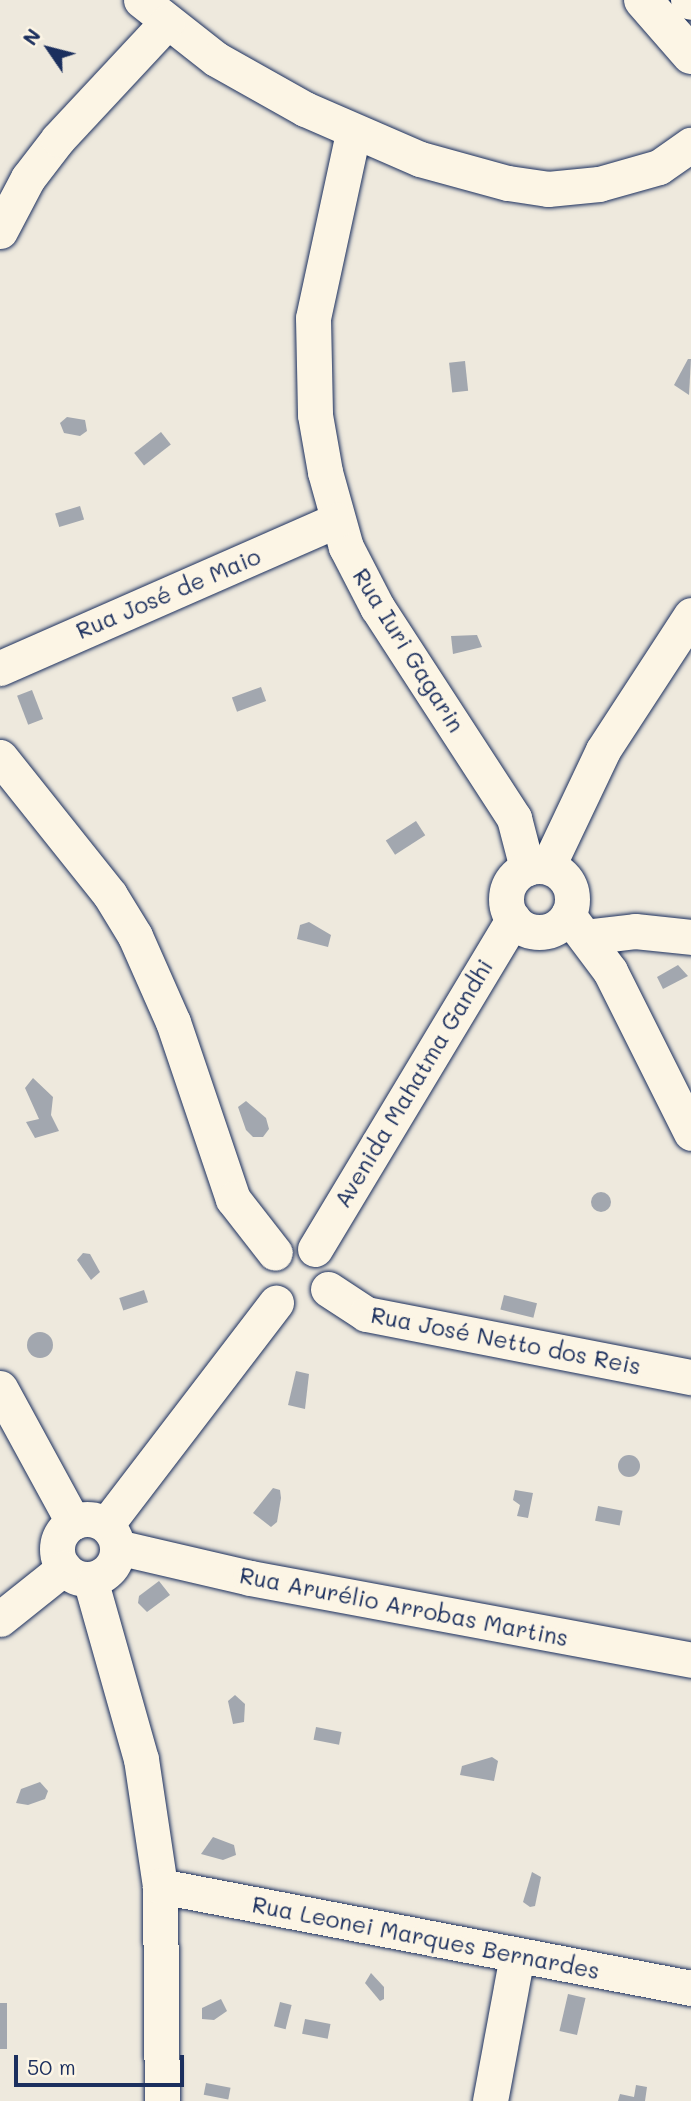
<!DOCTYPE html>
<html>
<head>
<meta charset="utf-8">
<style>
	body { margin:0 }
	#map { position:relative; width:691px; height:2101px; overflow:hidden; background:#eee9dd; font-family:Mali,sans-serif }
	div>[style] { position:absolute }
	.water>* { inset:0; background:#a2a7af; transform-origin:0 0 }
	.round { border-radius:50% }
	.roads { filter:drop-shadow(0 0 2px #1b2f5e) drop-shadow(0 0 2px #1b2f5e) }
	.minor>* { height:35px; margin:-17.5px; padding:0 17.5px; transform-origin:17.5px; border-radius:17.5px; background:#fcf5e5 }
	.minor>.ring { margin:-17.5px; padding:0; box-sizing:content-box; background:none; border:35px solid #fcf5e5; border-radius:50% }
	.major>* { height:38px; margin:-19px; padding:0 19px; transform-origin:19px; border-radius:19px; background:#fcf5e5 }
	span { translate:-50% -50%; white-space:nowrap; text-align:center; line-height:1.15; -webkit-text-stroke:7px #fcf5e5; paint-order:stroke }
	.street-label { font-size:23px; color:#1b2f5e }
	.north { position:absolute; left:14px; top:14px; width:70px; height:70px; -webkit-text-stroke:5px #fcf5e5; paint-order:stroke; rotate:305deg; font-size:19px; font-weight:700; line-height:28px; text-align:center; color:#1b2f5e }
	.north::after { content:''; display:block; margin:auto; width:24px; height:32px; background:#1b2f5e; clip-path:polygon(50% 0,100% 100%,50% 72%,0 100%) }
	.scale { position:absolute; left:14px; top:2055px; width:170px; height:32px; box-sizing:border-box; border:4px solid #1b2f5e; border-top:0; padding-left:9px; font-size:21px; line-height:24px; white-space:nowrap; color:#1b2f5e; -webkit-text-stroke:5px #fcf5e5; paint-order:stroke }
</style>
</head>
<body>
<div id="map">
	<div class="water">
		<div style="clip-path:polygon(688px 359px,691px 359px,689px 395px,674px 385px)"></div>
		<div style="left:465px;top:361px;width:30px;height:16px;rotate:84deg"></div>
		<div style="clip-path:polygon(67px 417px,85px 420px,87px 431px,80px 436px,64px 433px,60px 423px)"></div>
		<div style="left:161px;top:432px;width:16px;height:34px;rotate:52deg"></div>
		<div style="left:80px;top:506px;width:14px;height:26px;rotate:73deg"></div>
		<div style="clip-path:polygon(477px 635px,482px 647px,453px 654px,451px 636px)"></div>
		<div style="left:261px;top:687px;width:15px;height:31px;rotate:70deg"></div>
		<div style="left:32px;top:690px;width:31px;height:16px;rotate:69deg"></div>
		<div style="left:416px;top:821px;width:17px;height:36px;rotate:57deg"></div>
		<div style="clip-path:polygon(309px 922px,331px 935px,328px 947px,297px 939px,300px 925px)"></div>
		<div style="clip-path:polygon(678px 965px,688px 976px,663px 989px,657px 977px)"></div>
		<div style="clip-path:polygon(33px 1078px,53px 1097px,51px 1115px,59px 1131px,35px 1138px,26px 1122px,39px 1119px,25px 1088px)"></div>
		<div style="clip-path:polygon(246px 1101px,266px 1118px,269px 1129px,263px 1137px,253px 1137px,246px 1130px,238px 1107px)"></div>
		<div class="round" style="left:591px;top:1192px;width:20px;height:20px"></div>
		<div style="clip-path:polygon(83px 1253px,90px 1254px,100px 1272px,91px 1280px,77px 1260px)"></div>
		<div style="left:144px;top:1290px;width:13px;height:26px;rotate:72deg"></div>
		<div style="left:504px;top:1295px;width:34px;height:15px;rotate:14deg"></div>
		<div class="round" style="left:27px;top:1332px;width:26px;height:26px"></div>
		<div style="clip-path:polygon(296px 1371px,309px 1374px,305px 1409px,288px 1405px)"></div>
		<div class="round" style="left:618px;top:1455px;width:22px;height:22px"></div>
		<div style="clip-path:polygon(273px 1488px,280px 1490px,281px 1498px,277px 1522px,271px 1527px,253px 1513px)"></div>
		<div style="clip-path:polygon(515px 1490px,533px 1493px,528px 1518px,517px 1516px,520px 1505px,513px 1500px)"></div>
		<div style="left:598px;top:1506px;width:25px;height:15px;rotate:11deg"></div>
		<div style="clip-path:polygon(159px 1581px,170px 1595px,147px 1612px,138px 1603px,139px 1596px)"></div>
		<div style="clip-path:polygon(235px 1695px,245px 1704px,244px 1722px,233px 1724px,228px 1701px)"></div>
		<div style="left:316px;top:1727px;width:26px;height:13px;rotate:11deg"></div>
		<div style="clip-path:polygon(492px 1757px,498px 1761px,494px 1781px,460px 1775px,462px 1766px)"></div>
		<div style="clip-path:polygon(40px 1782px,48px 1791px,45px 1799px,28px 1805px,16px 1803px,21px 1789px)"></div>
		<div style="clip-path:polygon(213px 1837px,234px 1845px,236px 1855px,223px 1860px,201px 1854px)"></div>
		<div style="clip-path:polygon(532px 1872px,541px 1877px,535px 1906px,530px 1907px,523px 1902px)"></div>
		<div style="clip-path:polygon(371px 1973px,384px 1987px,384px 1999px,380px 2001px,365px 1983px)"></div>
		<div style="left:568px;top:1994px;width:18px;height:38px;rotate:13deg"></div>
		<div style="clip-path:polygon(221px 1999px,227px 2011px,214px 2020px,202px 2019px,202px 2008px)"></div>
		<div style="left:280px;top:2002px;width:12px;height:25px;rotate:14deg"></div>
		<div style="left:0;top:2003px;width:7px;height:46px"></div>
		<div style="left:305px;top:2019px;width:26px;height:15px;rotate:11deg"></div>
		<div style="left:206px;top:2083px;width:25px;height:12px;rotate:11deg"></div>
		<div style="clip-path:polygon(636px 2085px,647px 2087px,645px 2101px,618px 2101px,620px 2094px,634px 2097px)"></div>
	</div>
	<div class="roads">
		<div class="minor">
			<div style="left:141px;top:0;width:95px;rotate:38.2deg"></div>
			<div style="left:216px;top:59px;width:102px;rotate:29.3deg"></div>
			<div style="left:305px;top:109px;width:125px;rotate:23.5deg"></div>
			<div style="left:420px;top:159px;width:91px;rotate:15.3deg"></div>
			<div style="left:508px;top:183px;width:40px;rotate:8.5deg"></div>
			<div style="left:548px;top:189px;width:51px;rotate:-5.6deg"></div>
			<div style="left:599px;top:184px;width:62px;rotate:-15.8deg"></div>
			<div style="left:659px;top:167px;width:39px;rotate:-35deg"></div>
			<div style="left:353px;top:133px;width:189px;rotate:102.2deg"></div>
			<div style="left:313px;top:318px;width:97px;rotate:88.8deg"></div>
			<div style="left:315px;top:415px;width:58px;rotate:80deg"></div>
			<div style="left:325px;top:472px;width:78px;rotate:74.4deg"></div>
			<div style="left:346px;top:547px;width:68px;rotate:62.7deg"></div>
			<div style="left:377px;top:607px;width:252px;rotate:57deg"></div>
			<div style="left:514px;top:818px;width:52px;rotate:75.4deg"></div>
			<div style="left:0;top:231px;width:60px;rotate:-62.2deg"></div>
			<div style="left:28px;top:178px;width:49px;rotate:-52.4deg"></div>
			<div style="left:58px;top:139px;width:160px;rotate:-47deg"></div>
			<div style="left:0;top:668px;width:368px;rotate:-23.7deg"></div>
			<div style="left:0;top:757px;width:176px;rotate:51.4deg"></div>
			<div style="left:110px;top:895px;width:48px;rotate:58.6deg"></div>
			<div style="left:135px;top:936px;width:94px;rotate:66.2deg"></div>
			<div style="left:173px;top:1022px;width:187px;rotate:71.3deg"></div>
			<div style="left:233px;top:1199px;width:68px;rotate:52.1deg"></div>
			<div style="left:548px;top:866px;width:128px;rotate:-64.6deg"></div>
			<div style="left:603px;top:750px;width:161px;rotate:-56.9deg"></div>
			<div class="ring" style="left:506px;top:866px;width:31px;height:31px"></div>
			<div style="left:568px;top:915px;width:70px;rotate:53.1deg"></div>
			<div style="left:610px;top:971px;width:181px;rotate:63.4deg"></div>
			<div style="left:585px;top:937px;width:50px;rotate:-6.8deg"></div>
			<div style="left:635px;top:931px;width:56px;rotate:6.1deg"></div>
			<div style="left:315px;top:1249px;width:385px;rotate:-59deg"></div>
			<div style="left:328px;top:1289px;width:45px;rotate:33.3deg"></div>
			<div style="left:366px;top:1314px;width:331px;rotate:11deg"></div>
			<div style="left:0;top:1388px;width:153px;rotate:61.4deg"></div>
			<div class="ring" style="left:57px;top:1519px;width:25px;height:25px"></div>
			<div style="left:106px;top:1525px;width:280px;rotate:-52.6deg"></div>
			<div style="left:117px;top:1547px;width:137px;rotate:13.1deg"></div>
			<div style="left:250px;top:1578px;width:449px;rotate:10.5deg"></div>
			<div style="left:90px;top:1579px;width:187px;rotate:74.2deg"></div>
			<div style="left:141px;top:1759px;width:128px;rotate:81.5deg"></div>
			<div style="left:160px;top:1886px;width:215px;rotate:89.5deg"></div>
			<div style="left:0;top:1619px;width:82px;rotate:-38.6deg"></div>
			<div style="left:160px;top:1886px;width:541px;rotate:10.87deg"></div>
			<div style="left:490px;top:2101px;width:148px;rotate:-79.5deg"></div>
		</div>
		<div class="major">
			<div style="left:643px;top:0;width:73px;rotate:48.9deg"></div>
			<div style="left:690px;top:0;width:1px;rotate:45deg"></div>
		</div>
	</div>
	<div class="street-label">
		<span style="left:168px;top:593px;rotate:-23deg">Rua José de Maio</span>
		<span style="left:409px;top:650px;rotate:58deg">Rua Iuri Gagarin</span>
		<span style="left:413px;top:1083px;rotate:-59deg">Avenida Mahatma Gandhi</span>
		<span style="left:506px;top:1340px;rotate:11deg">Rua José Netto dos Reis</span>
		<span style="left:404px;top:1606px;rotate:11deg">Rua Arurélio Arrobas Martins</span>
		<span style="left:426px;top:1937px;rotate:11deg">Rua Leonei Marques Bernardes</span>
	</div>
	<div class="north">N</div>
	<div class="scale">50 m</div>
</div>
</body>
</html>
